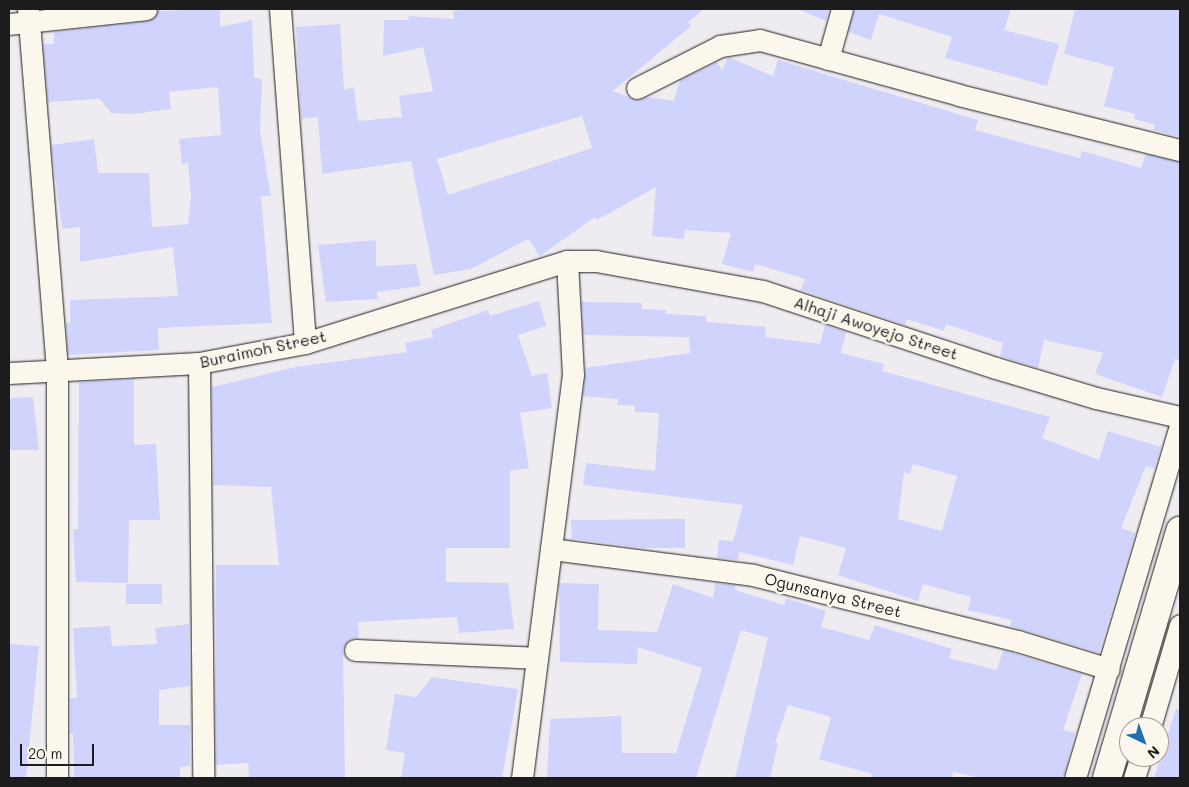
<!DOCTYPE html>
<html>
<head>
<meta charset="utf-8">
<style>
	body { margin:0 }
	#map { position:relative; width:1189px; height:787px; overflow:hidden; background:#eeecf1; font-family:Mali,sans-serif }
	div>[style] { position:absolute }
	.building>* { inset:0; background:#d0d4fd; transform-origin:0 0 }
	.roads { filter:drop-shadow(0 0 1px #1c1c1c) drop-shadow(0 0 1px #1c1c1c) }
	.street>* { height:21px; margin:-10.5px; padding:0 10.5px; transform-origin:10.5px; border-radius:10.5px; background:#fbf7ec }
	.secondary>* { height:28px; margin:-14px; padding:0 14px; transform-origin:14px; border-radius:14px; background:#fbf7ec }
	span { translate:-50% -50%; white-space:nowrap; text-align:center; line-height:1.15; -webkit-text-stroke:5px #fbf7ec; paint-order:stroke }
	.street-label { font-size:16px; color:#1c1c1c }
	.frame { position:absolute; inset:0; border:10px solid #1c1c1c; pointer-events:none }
	.north { position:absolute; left:1119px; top:717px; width:50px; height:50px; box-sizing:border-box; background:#fbf7ec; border:1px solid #a29f99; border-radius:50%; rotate:138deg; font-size:14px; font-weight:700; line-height:20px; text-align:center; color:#1c1c1c }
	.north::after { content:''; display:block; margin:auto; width:18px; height:22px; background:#1f6fb2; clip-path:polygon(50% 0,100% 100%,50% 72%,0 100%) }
	.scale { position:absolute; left:20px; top:744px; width:74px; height:22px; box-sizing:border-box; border:2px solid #1c1c1c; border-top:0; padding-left:6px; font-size:15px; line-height:18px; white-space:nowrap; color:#1c1c1c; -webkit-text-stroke:4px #fbf7ec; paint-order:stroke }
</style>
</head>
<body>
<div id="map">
	<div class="building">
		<div style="clip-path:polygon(220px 9px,220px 27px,252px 20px,254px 78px,262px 79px,260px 132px,271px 196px,261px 196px,272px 323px,158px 328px,159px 350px,68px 355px,66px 323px,70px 323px,70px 300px,178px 296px,173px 247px,80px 262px,80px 227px,62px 229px,51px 145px,94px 139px,98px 173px,149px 173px,152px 227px,188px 224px,191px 195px,188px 163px,182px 164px,179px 139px,221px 135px,218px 87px,169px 92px,171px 109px,133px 114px,111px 113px,100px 99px,48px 102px,43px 44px,54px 44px,54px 32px,147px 21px,158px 11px)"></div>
		<div style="clip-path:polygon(evenodd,475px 9px,704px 9px,688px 22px,691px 26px,613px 91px,636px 100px,647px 97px,674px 101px,680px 80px,717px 62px,722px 70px,728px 57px,773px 76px,778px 60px,978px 120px,975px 130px,1080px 158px,1082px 151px,1141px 168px,1146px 154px,1180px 162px,1180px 361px,1175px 359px,1162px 397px,1095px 374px,1103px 353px,1044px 340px,1038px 368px,1000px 356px,1003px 343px,946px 324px,944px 331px,907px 319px,905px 325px,801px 290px,805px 279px,755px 264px,753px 272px,722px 264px,731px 233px,685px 230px,684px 239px,652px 236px,656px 187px,597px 220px,595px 217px,540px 256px,528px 239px,471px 269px,434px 275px,411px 161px,322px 174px,318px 117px,301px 119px,296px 27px,340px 24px,344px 90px,354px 87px,358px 121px,402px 117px,399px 96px,433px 91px,423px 47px,383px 56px,384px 20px,409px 20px,408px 16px,454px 19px,453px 11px,475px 9px,582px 116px,592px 148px,448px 195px,437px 159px,582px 116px)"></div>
		<div style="clip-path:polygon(798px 9px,829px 9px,826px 21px)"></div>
		<div style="clip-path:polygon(854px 9px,1011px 9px,1004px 30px,1059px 44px,1047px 86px,945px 58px,952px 37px,879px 14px,871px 40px,848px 32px)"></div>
		<div style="clip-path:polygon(1075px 9px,1180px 9px,1180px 137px,1153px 130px,1155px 125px,1134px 119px,1135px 114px,1104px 106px,1114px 67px,1064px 54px)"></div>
		<div style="clip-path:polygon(376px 240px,376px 266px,416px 264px,421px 286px,377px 292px,378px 299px,326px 302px,318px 245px)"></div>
		<div style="clip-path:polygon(539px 301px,546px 326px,518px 335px,532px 376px,547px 373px,552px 408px,520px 413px,529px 468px,510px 471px,510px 548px,446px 548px,446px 582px,508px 583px,514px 629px,459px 633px,457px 617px,358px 622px,359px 638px,349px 639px,343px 649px,345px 778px,249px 778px,248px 763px,215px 765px,216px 565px,279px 565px,271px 487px,213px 485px,212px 387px,295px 367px,407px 352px,405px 343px,433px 337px,431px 330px,488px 310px,490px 316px)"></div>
		<div style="clip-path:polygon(evenodd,582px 302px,642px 303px,642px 309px,666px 310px,666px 314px,706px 316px,706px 322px,766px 327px,765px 337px,820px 344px,825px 325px,846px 332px,841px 353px,884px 364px,882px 371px,1050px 417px,1042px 438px,1099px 460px,1108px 431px,1161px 447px,1154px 468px,1146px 466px,1121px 528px,1135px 533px,1099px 653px,1010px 626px,1012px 620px,968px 610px,971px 597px,923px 584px,918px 601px,838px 575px,846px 548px,800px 536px,793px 565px,739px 552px,738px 560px,717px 558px,719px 540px,733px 541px,743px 505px,583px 485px,586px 463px,655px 471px,659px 413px,635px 412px,635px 406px,617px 405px,618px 399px,583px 396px,585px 368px,690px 353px,689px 337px,583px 335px,582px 302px,913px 464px,957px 476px,942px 531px,898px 519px,904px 472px,910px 474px,913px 464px)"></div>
		<div style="clip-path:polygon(134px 379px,134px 445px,156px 444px,160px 520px,129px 520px,128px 583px,76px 582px,73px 529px,78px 529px,79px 382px)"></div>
		<div style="clip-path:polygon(33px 397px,39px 450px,9px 450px,9px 398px)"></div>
		<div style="clip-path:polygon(685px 519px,685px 548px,643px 548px,572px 539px,571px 520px)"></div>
		<div style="clip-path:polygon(559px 583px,599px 584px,598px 630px,657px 632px,673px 584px,713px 598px,715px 583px,735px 585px,735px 590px,784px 605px,786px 598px,826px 611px,821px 627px,869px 640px,875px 625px,952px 649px,949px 658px,997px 670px,1003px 650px,1082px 674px,1063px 730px,1075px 733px,1063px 778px,980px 778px,953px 772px,952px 778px,870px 778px,872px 774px,819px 759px,831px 717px,788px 705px,775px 743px,778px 743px,770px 778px,735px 778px,768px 638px,741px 630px,696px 778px,547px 778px,550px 719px,621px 716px,622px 753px,676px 753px,702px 668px,638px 647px,637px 664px,560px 662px)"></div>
		<div style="left:126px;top:584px;width:36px;height:20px"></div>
		<div style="clip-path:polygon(189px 624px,190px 686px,159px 690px,159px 725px,190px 725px,190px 766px,180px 767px,180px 778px,74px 778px,73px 734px,70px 734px,70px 698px,77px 698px,73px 628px,110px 626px,112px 646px,157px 644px,155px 628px)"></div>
		<div style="clip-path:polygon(9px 644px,39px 646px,26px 778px,9px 778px)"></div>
		<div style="clip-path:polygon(432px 677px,518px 689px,502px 778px,401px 778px,405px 753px,386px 750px,395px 694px,416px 697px)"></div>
		<div style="clip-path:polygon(1176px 709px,1180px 710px,1180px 778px,1154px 778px)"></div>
	</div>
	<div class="roads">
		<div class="street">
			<div style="left:28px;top:9px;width:364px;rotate:85.4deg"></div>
			<div style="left:57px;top:372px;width:406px;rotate:90deg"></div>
			<div style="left:280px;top:9px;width:335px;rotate:85.7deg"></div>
			<div style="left:9px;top:24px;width:138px;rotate:-6.2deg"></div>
			<div style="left:828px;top:59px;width:52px;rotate:-74.4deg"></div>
			<div style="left:637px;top:88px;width:93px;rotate:-26.8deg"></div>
			<div style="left:720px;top:46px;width:40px;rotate:-8.5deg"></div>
			<div style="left:760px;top:40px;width:206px;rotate:15.4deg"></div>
			<div style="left:959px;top:95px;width:228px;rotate:14deg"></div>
			<div style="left:199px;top:363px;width:415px;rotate:89.4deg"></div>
			<div style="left:9px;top:373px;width:190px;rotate:-3deg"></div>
			<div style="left:199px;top:363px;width:108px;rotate:-10.7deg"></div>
			<div style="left:305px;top:343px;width:275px;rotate:-17.4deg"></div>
			<div style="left:567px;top:261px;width:29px"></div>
			<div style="left:596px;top:261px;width:170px;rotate:10.2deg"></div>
			<div style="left:763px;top:291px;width:245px;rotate:18.3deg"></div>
			<div style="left:996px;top:368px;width:104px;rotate:16.7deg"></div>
			<div style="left:1096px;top:398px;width:86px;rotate:12.7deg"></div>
			<div style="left:551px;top:549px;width:204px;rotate:7.3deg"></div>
			<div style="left:753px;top:575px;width:273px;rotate:14deg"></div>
			<div style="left:1018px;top:641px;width:95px;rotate:17.1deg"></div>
			<div style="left:355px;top:650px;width:181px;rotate:2.5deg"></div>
			<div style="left:1150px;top:727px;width:106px;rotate:-73.6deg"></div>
			<div style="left:522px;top:778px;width:406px;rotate:-82.8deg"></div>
			<div style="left:573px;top:375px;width:114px;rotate:-93deg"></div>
			<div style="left:1075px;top:778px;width:367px;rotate:-73.4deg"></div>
			<div style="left:1134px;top:778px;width:22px;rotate:-72deg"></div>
		</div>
		<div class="secondary">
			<div style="left:1107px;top:778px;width:258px;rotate:-73.5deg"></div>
		</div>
	</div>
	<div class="street-label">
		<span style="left:876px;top:328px;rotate:18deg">Alhaji Awoyejo Street</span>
		<span style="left:263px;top:349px;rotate:-12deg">Buraimoh Street</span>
		<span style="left:833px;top:595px;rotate:14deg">Ogunsanya Street</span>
	</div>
	<div class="frame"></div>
	<div class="north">N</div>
	<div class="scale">20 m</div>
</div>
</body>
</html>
